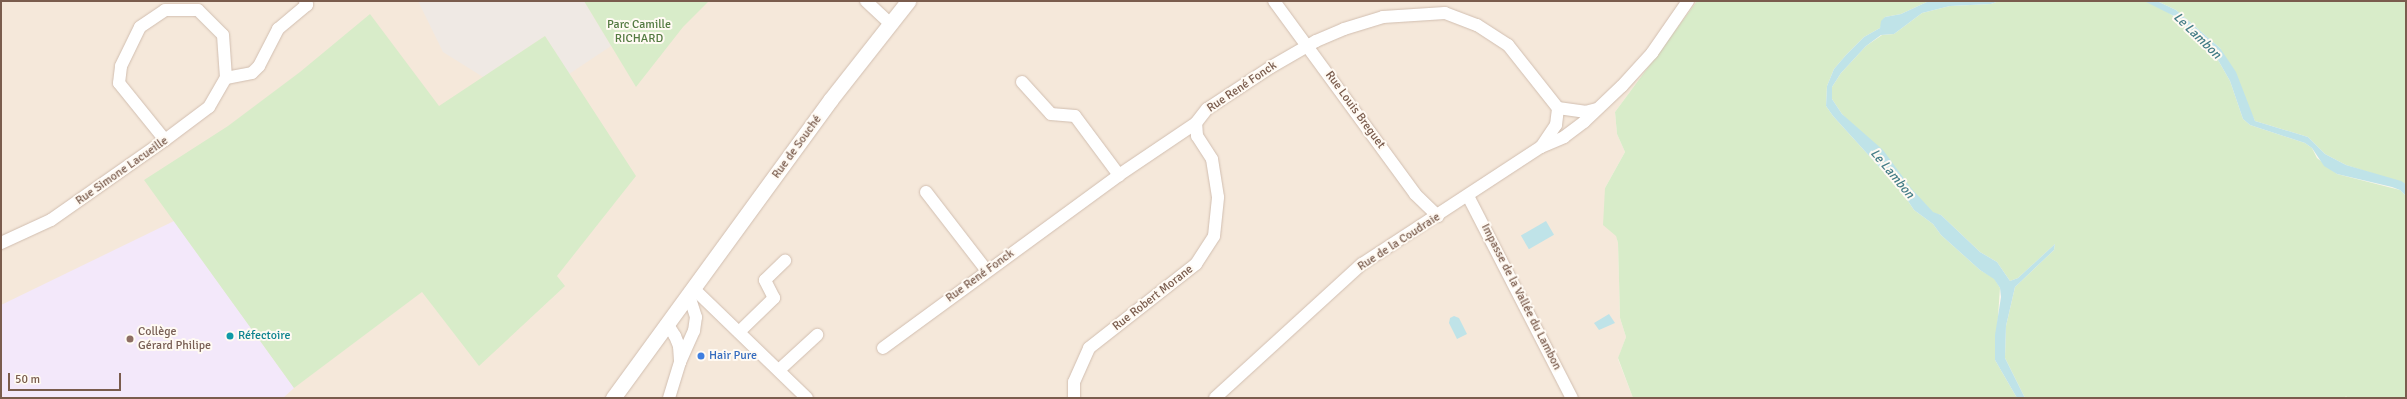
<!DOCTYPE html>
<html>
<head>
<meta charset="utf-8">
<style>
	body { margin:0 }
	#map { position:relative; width:2407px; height:399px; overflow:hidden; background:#fdf6ec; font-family:Signika,sans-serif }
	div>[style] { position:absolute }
	.residential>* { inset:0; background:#f5e8da }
	.industrial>* { inset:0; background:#efe9e4 }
	.education>* { inset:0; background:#f3e8fa }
	.green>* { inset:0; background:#d8ecc9 }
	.water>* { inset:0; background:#bfe3e8; transform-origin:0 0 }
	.roads { filter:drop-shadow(0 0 1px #d1beb0) drop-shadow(0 0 1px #d1beb0) }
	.minor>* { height:12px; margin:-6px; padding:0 6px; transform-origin:6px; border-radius:6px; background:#fff }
	.tertiary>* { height:15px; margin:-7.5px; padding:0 7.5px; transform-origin:7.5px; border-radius:7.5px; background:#fff }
	.dots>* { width:11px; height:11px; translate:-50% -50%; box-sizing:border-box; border:2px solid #fffaf3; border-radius:50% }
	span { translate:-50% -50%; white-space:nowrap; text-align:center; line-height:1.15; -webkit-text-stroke:4px #fffaf3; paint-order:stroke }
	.park-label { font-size:12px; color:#537a41 }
	.street-label { font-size:12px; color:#7a5c4d }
	.education-label { font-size:12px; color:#785e54 }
	.left { translate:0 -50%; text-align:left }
	.culture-label { font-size:12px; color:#0d838f }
	.shop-label { font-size:12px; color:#366cbe }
	.water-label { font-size:13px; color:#437c86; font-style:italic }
	.frame { position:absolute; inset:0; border:2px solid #7a5c4d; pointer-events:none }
	.scale { position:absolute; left:8px; top:373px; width:113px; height:18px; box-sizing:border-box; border:2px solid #7a5c4d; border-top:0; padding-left:5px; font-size:12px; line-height:14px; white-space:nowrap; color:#7a5c4d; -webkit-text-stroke:3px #fffaf3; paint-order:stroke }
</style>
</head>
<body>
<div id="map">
	<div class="residential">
		<div style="clip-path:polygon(1px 1px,1697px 1px,1615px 112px,1617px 134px,1625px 152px,1605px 188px,1618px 243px,1620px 318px,1626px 337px,1618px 359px,1633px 398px,1px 398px)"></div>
	</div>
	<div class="industrial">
		<div style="clip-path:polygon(418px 1px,584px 1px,611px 46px,569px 74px,545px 36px,483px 77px,443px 52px)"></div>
	</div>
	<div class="education">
		<div style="clip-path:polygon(174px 221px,294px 388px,283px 398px,2px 398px,1px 305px)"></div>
	</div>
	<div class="green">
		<div style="clip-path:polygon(584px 1px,709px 1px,683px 27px,636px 87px)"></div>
		<div style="clip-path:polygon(1697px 1px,1929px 1px,1901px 14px,1885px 17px,1880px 28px,1864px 37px,1846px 55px,1834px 69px,1827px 86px,1826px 106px,1833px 116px,1902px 192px,1914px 210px,1933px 224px,1941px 235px,1980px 270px,1994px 278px,2000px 288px,1995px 360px,2017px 398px,1633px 398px,1618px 358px,1626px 337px,1620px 318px,1618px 243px,1616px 236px,1603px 225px,1605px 188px,1625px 152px,1617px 134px,1615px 112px)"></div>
		<div style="clip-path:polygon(1999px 1px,2144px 1px,2153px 3px,2172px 15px,2214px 53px,2230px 81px,2243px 119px,2250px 125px,2305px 143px,2312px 148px,2317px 158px,2337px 174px,2400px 190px,2406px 196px,2406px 398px,2347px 398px,2346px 396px,2345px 398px,2025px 398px,2005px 358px,2006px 326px,2015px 287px,2054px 250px,2055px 244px,2018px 278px,2010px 281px,1997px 262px,1980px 252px,1941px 215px,1933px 213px,1842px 114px,1832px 99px,1832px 87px,1841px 73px,1866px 46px,1882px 35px,1894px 34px,1922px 13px,1950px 6px,1991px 4px)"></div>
		<div style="clip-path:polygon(2157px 1px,2406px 1px,2406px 184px,2346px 165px,2325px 154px,2308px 137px,2255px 121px,2220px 48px,2176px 10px)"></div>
		<div style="clip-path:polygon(370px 14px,439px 106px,545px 36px,636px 176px,557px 276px,565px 286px,479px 366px,422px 292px,294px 388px,144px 180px,228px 126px,300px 72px)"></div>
	</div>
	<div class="water">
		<div style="clip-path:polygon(1929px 1px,1999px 1px,1991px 4px,1950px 6px,1922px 13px,1894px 34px,1881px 35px,1866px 46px,1841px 73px,1832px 87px,1832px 99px,1842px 114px,1883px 150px,1911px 188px,1933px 212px,1941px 215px,1980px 252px,1997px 262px,2010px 281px,2018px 278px,2055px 244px,2054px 250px,2015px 287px,2006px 326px,2005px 358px,2025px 398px,2017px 398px,1995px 360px,1995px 335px,2001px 297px,2000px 288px,1994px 279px,1980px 270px,1941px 235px,1933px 224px,1914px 210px,1902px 192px,1833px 116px,1826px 106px,1827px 86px,1834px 69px,1846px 55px,1864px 37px,1880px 28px,1881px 21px,1885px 17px,1901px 14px)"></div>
		<div style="clip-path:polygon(2144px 1px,2157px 1px,2176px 10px,2220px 48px,2236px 72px,2255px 121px,2308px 137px,2325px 154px,2346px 165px,2401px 181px,2406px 184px,2406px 196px,2400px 190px,2392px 187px,2337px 174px,2324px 166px,2312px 148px,2305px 143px,2250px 125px,2243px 119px,2230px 81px,2214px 53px,2172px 15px)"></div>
		<div style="left:1546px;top:221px;width:16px;height:29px;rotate:60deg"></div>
		<div style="clip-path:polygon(1609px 314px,1615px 323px,1599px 330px,1594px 323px)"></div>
		<div style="clip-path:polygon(1454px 316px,1459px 318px,1467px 334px,1457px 339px,1449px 323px,1450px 318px)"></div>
	</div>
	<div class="roads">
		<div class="minor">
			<div style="left:866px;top:1px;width:33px;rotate:43deg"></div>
			<div style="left:1274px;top:1px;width:239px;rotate:53.8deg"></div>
			<div style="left:1415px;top:194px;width:32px;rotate:44deg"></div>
			<div style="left:226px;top:78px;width:26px;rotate:-11deg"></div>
			<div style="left:252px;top:73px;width:10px;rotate:-45deg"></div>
			<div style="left:259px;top:66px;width:42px;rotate:-62.8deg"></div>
			<div style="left:278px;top:29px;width:38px;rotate:-40deg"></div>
			<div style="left:307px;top:5px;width:4px;rotate:-117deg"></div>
			<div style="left:1022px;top:82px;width:43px;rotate:47.8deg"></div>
			<div style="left:1051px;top:114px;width:24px;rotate:5deg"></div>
			<div style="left:1075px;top:116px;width:74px;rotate:53.3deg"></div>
			<div style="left:1558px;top:108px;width:27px;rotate:8deg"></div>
			<div style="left:1585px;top:112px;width:12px;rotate:-14deg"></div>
			<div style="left:165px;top:140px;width:73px;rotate:-128.9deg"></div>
			<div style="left:119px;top:83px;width:17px;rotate:-83deg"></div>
			<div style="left:121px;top:66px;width:43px;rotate:-64deg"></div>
			<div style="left:140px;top:27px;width:30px;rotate:-34deg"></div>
			<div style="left:165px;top:10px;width:33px"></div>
			<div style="left:198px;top:10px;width:35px;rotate:45deg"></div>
			<div style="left:223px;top:35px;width:43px;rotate:86deg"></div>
			<div style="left:1541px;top:147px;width:27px;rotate:-56deg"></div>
			<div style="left:1556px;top:125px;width:17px;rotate:-83deg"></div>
			<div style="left:926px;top:192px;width:100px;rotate:52.3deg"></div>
			<div style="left:1468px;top:196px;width:227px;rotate:62.8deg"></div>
			<div style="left:1px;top:243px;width:55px;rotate:-24.7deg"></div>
			<div style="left:51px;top:220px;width:139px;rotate:-35.1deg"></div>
			<div style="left:165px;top:140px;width:55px;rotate:-36.9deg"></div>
			<div style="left:209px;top:107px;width:34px;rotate:-60deg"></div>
			<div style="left:694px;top:289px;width:157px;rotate:44deg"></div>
			<div style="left:668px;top:325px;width:13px;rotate:58deg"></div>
			<div style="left:675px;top:336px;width:11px;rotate:68deg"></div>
			<div style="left:679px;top:346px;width:16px;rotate:86deg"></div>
			<div style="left:739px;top:332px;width:49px;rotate:-44.2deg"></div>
			<div style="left:774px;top:298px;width:20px;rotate:-117deg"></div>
			<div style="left:765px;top:280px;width:28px;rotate:-44deg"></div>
			<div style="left:883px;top:348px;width:293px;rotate:-36.2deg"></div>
			<div style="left:1119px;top:175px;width:93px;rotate:-34deg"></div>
			<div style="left:1196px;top:123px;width:18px;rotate:-52deg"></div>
			<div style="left:1207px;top:109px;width:77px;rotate:-33.3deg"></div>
			<div style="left:1271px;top:67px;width:52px;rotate:-30deg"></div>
			<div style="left:1316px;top:41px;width:30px;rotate:-23deg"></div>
			<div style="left:1344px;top:29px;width:41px;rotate:-17.1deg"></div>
			<div style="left:1383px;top:17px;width:62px;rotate:-3.7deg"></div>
			<div style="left:1445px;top:13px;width:34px;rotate:21deg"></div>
			<div style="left:1477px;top:25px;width:37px;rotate:33deg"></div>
			<div style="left:1508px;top:45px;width:80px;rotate:51.6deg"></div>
			<div style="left:779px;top:370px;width:52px;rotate:-42.6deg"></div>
			<div style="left:669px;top:398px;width:38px;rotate:-73deg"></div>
			<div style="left:680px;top:362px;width:34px;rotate:-66deg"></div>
			<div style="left:694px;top:331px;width:14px;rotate:-82deg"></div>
			<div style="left:696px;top:317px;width:23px;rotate:-108deg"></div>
			<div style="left:1074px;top:398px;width:16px;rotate:-90deg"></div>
			<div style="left:1074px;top:382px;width:37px;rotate:-66deg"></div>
			<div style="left:1089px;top:348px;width:136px;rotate:-38.1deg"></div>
			<div style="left:1196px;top:264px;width:33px;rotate:-57deg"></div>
			<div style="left:1214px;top:236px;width:39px;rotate:-84deg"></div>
			<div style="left:1218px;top:197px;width:38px;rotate:-99deg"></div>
			<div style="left:1212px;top:159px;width:27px;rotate:-123deg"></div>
			<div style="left:1197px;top:136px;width:13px;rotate:-94deg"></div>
			<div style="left:1215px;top:398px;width:199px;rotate:-42.4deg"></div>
			<div style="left:1362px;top:264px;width:214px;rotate:-33.2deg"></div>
			<div style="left:1541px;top:147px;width:25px;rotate:-23deg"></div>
			<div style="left:1564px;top:137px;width:25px;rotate:-37deg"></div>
			<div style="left:1584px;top:122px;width:52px;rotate:-43.5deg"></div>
			<div style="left:1622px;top:86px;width:45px;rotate:-47.7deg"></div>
			<div style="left:1652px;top:53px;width:63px;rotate:-55.3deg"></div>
		</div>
		<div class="tertiary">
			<div style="left:613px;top:398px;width:370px;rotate:-53.9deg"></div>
			<div style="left:831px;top:99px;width:125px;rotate:-51.8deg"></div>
		</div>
	</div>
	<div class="dots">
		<div style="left:230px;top:336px;background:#0f9aa8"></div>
		<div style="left:130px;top:339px;background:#8d6e63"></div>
		<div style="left:701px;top:356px;background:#3f7fe0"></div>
	</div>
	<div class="park-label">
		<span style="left:639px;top:32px">Parc Camille<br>RICHARD</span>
	</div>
	<div class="street-label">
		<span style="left:1242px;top:87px;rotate:-34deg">Rue René Fonck</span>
		<span style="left:1355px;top:110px;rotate:54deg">Rue Louis Breguet</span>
		<span style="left:797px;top:147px;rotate:-54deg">Rue de Souché</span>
		<span style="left:122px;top:171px;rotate:-35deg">Rue Simone Lacueille</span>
		<span style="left:1399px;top:242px;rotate:-33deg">Rue de la Coudraie</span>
		<span style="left:980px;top:276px;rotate:-36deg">Rue René Fonck</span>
		<span style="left:1521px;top:297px;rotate:63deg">Impasse de la Vallée du Lambon</span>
		<span style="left:1153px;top:298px;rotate:-38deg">Rue Robert Morane</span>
	</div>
	<div class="education-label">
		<span class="left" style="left:138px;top:339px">Collège<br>Gérard Philipe</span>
	</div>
	<div class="culture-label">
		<span class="left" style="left:238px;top:336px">Réfectoire</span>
	</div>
	<div class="shop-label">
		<span class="left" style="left:709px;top:356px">Hair Pure</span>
	</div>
	<div class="water-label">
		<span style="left:2197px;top:36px;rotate:44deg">Le Lambon</span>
		<span style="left:1892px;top:174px;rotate:50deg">Le Lambon</span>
	</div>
	<div class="frame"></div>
	<div class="scale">50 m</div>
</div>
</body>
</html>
